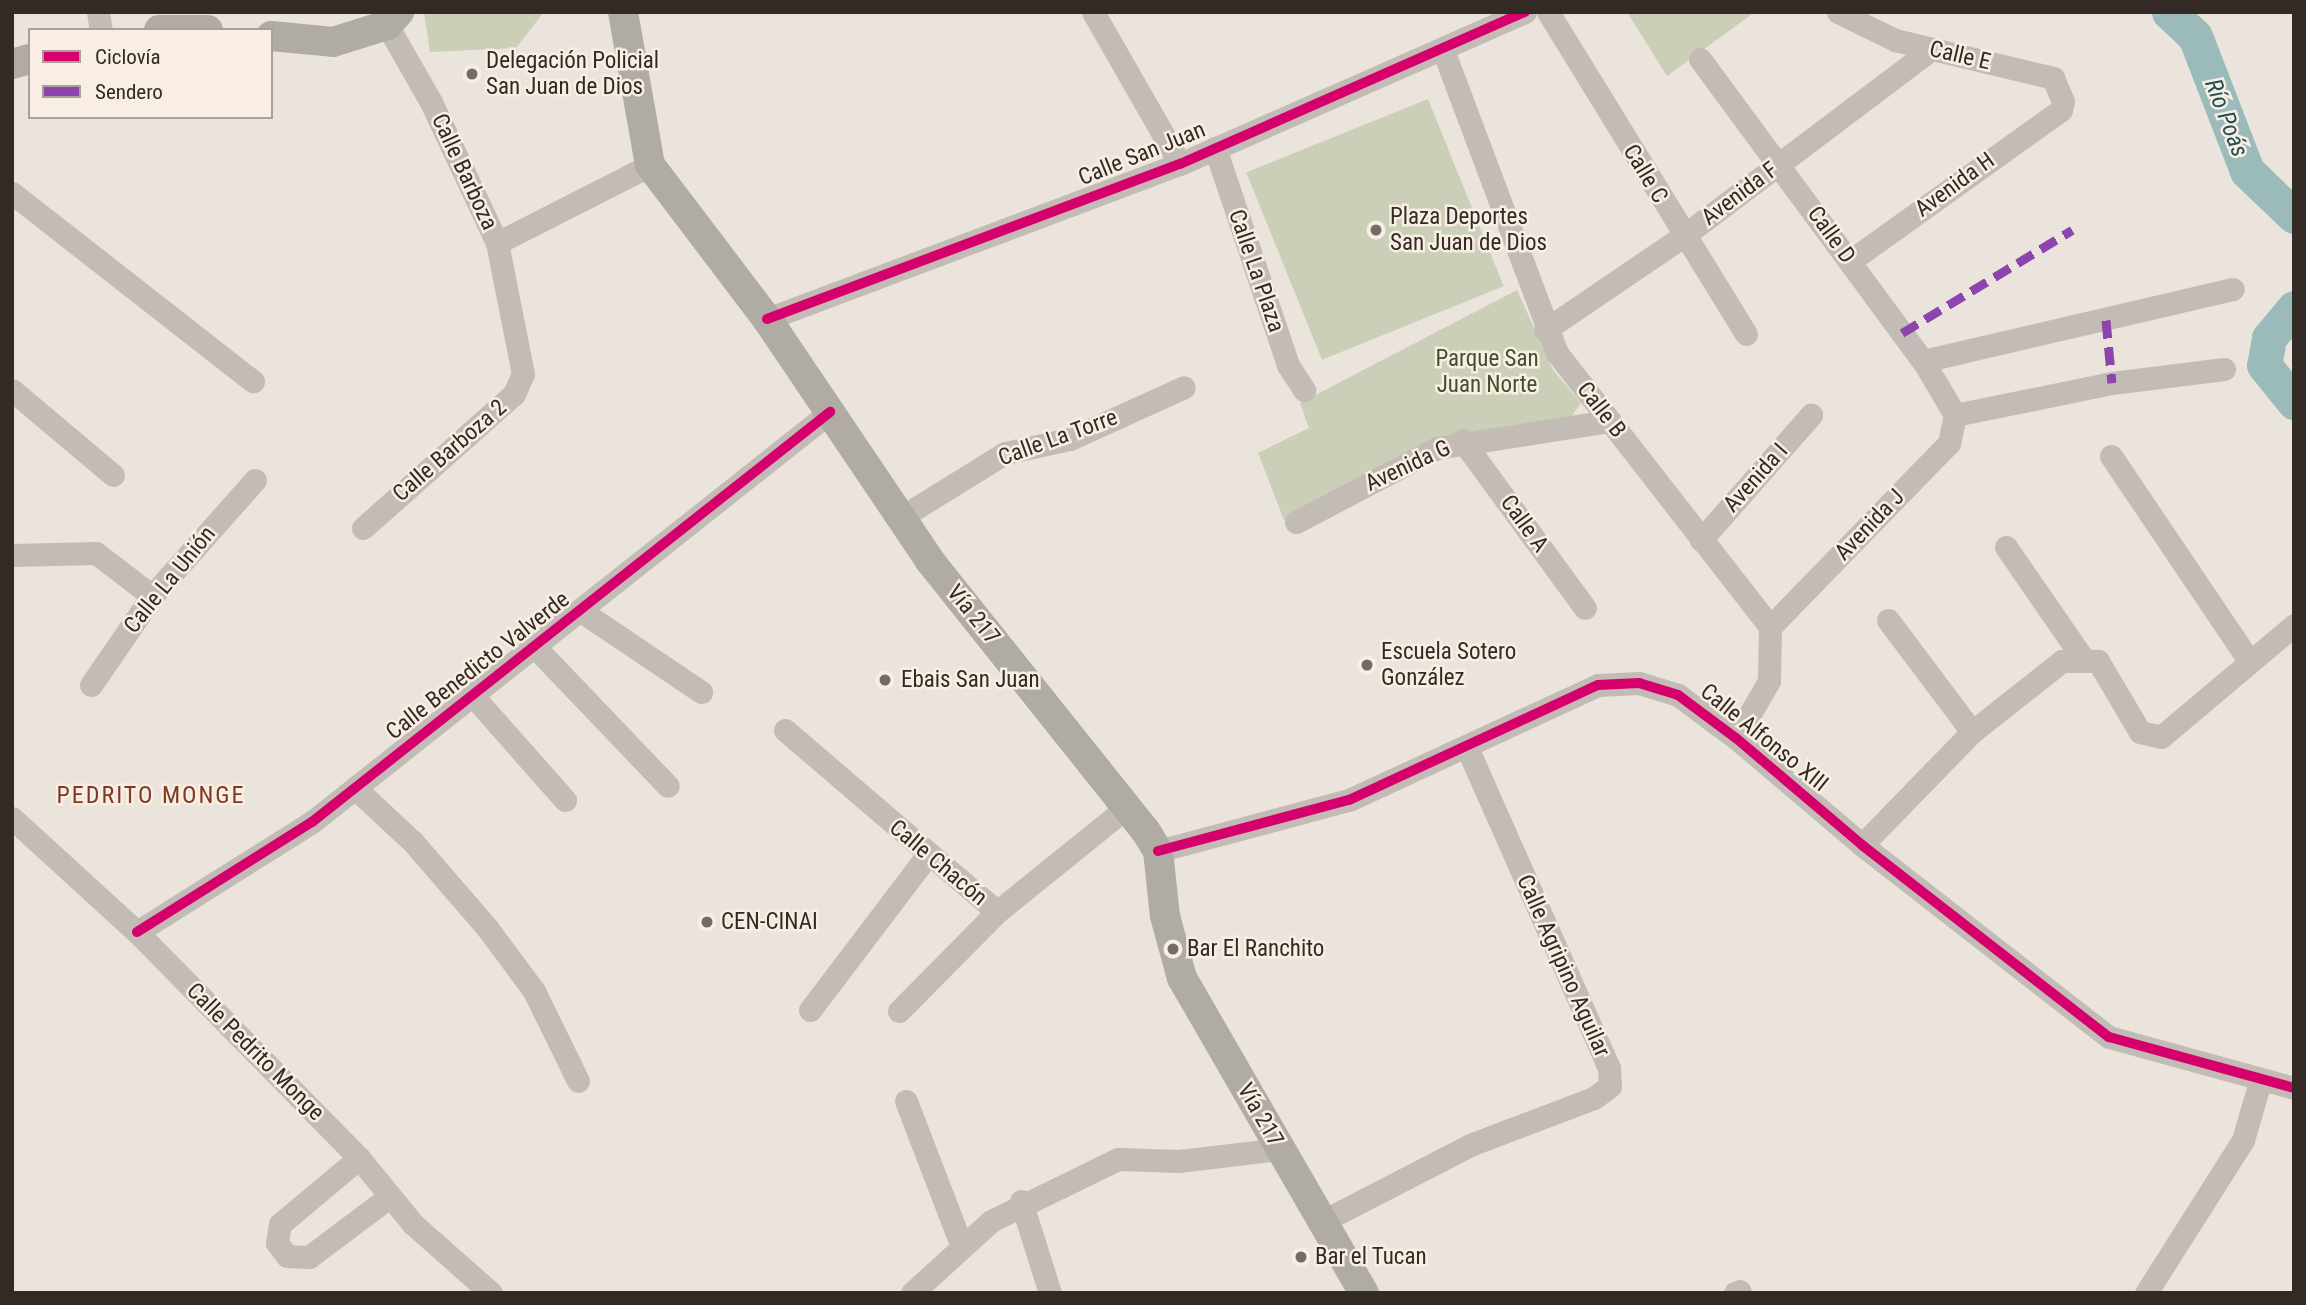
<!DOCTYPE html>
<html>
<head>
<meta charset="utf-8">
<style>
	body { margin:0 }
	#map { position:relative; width:2306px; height:1305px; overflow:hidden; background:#eae4dd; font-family:"Roboto Condensed",sans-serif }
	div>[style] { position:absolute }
	.green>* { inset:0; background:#cbcfb7; transform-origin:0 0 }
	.river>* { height:35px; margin:-17.5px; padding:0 17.5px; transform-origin:17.5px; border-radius:17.5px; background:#9abbba }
	.minor>* { height:23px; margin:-11.5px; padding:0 11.5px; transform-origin:11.5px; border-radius:11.5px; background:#c3bcb6 }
	.major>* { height:30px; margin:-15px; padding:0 15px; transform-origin:15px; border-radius:15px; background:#b1aba6 }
	.quiet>* { height:9px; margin-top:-4.5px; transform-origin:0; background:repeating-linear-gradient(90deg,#8e44ad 0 18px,transparent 0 27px) }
	.cycleway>* { height:10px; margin:-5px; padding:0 5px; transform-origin:5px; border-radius:5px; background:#d6006c }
	.dots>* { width:19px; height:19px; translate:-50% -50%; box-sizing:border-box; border:4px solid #f8eee3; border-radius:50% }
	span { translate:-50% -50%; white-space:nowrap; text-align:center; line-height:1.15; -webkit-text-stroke:5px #f8eee3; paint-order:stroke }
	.street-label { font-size:23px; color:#332a25 }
	.poi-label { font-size:23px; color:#332a25 }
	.left { translate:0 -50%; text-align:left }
	.park-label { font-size:23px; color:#42502a }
	.water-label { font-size:24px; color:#1d4f52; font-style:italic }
	.neighbourhood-label { font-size:24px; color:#7f3822; letter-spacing:2px }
	.frame { position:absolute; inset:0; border:14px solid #332a25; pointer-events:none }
	.legend { position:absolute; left:28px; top:28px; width:245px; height:91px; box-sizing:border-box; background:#f8eee3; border:2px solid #a9a097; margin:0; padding:9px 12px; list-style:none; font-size:21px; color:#332a25 }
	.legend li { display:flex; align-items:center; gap:14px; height:35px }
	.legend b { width:35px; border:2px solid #a9a097 }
</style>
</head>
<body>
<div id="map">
	<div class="green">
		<div style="clip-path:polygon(424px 12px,544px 12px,516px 48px,430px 52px)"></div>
		<div style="clip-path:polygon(1627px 12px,1755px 12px,1667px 76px)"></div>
		<div style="left:1428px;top:99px;width:202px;height:196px;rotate:68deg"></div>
		<div style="clip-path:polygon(1517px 290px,1553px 370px,1581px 403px,1570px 419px,1416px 451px,1284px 520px,1258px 453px,1309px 428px,1300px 403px)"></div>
	</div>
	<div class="river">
		<div style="left:2169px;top:12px;width:35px;rotate:43deg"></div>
		<div style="left:2195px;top:36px;width:145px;rotate:68.9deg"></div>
		<div style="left:2247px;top:171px;width:65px;rotate:43.8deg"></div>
		<div style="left:2294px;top:308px;width:39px;rotate:130deg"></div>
		<div style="left:2269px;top:338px;width:27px;rotate:100deg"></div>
		<div style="left:2264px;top:365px;width:48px;rotate:51deg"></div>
	</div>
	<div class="minor">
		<div style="left:98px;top:12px;width:18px;rotate:81deg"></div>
		<div style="left:1093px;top:12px;width:175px;rotate:60.2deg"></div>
		<div style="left:1548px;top:12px;width:378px;rotate:58.4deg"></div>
		<div style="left:1838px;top:12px;width:64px;rotate:26.2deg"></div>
		<div style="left:1895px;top:40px;width:163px;rotate:13.5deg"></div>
		<div style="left:2053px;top:78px;width:25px;rotate:67deg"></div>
		<div style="left:2063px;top:101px;width:9px;rotate:103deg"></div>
		<div style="left:2061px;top:110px;width:259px;rotate:144.4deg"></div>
		<div style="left:387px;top:25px;width:89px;rotate:60.3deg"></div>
		<div style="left:431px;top:102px;width:156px;rotate:64.9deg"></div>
		<div style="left:497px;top:243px;width:172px;rotate:-27deg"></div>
		<div style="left:1443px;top:50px;width:324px;rotate:69.4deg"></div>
		<div style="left:1557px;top:353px;width:347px;rotate:52.1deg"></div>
		<div style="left:1770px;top:627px;width:54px;rotate:91.1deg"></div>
		<div style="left:1769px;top:681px;width:66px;rotate:120.1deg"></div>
		<div style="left:1700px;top:59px;width:375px;rotate:53.6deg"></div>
		<div style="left:1923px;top:361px;width:63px;rotate:59.3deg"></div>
		<div style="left:1955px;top:415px;width:29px;rotate:102deg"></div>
		<div style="left:1949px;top:443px;width:257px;rotate:134.2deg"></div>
		<div style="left:1215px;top:148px;width:229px;rotate:71.4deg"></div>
		<div style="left:1288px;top:365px;width:30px;rotate:57deg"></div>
		<div style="left:12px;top:193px;width:306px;rotate:38deg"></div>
		<div style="left:767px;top:319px;width:441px;rotate:-20.6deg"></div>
		<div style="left:1180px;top:164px;width:377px;rotate:-23.8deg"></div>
		<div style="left:1545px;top:330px;width:166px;rotate:-34.2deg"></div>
		<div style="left:1682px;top:237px;width:311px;rotate:-37deg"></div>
		<div style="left:1923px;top:361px;width:318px;rotate:-13.1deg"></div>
		<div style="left:12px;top:390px;width:132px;rotate:40.1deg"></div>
		<div style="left:1955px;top:415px;width:160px;rotate:-11.5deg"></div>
		<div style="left:2112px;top:383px;width:113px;rotate:-7.1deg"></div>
		<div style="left:1462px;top:440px;width:208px;rotate:53.8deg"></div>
		<div style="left:2111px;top:456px;width:245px;rotate:56deg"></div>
		<div style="left:900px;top:518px;width:123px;rotate:-31.8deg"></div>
		<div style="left:1005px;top:453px;width:66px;rotate:-12.2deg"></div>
		<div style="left:1070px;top:439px;width:125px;rotate:-24.5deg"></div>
		<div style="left:1296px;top:522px;width:159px;rotate:-27.7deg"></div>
		<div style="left:1437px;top:448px;width:175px;rotate:-8.9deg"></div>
		<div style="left:363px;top:528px;width:202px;rotate:-41.6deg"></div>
		<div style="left:514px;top:394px;width:22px;rotate:-66deg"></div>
		<div style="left:523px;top:374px;width:134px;rotate:-101.2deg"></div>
		<div style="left:1701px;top:540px;width:167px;rotate:-48.7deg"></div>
		<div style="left:2006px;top:547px;width:134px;rotate:55.4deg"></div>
		<div style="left:12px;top:555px;width:84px;rotate:-1.4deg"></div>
		<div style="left:96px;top:553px;width:71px;rotate:37.5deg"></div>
		<div style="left:581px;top:611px;width:145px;rotate:34deg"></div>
		<div style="left:1888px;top:620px;width:140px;rotate:53.1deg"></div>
		<div style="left:535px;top:647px;width:192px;rotate:46.3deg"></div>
		<div style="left:91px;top:685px;width:108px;rotate:-55.6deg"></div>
		<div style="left:152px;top:596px;width:155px;rotate:-48.4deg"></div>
		<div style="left:473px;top:696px;width:139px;rotate:48.5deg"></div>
		<div style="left:785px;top:730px;width:279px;rotate:40.6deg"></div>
		<div style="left:997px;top:912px;width:167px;rotate:-38.9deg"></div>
		<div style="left:355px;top:788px;width:79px;rotate:43deg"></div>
		<div style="left:413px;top:842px;width:115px;rotate:49.2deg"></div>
		<div style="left:488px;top:929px;width:77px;rotate:53.4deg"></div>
		<div style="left:534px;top:991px;width:100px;rotate:63.9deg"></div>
		<div style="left:12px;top:818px;width:169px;rotate:42.4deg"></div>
		<div style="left:137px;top:932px;width:317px;rotate:45.5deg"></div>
		<div style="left:359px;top:1158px;width:85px;rotate:50.7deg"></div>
		<div style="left:413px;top:1224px;width:104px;rotate:41.5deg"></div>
		<div style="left:1862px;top:845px;width:158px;rotate:-45.8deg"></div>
		<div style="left:1972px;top:732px;width:115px;rotate:-38.3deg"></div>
		<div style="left:2062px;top:661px;width:36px"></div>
		<div style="left:2098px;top:661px;width:82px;rotate:59.4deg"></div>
		<div style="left:2140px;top:732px;width:22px;rotate:13deg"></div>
		<div style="left:2161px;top:737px;width:174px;rotate:-40.1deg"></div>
		<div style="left:1158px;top:851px;width:198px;rotate:-15deg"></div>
		<div style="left:1349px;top:800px;width:274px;rotate:-24.8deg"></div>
		<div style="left:1598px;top:685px;width:41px;rotate:-2.8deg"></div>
		<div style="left:1639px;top:683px;width:41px;rotate:17.1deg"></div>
		<div style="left:1678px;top:695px;width:72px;rotate:36.6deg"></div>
		<div style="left:1736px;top:738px;width:165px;rotate:40.3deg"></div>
		<div style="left:1862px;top:845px;width:313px;rotate:37.9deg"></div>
		<div style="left:2109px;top:1037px;width:192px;rotate:15.4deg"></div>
		<div style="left:137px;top:932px;width:207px;rotate:-32.2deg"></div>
		<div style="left:312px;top:822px;width:661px;rotate:-38.36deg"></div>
		<div style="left:810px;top:1010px;width:193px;rotate:-52.8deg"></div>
		<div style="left:899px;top:1011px;width:139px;rotate:-45.3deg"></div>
		<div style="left:906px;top:1101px;width:156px;rotate:69deg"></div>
		<div style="left:359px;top:1158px;width:103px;rotate:140.1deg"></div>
		<div style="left:280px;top:1224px;width:19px;rotate:99deg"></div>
		<div style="left:277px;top:1243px;width:16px;rotate:52deg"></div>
		<div style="left:287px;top:1256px;width:22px;rotate:3deg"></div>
		<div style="left:309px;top:1257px;width:100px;rotate:-36.9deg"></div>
		<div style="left:1021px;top:1201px;width:96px;rotate:72.5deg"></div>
		<div style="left:1321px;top:1222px;width:168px;rotate:-27.3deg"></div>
		<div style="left:1470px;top:1145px;width:133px;rotate:-20.8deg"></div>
		<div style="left:1594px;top:1098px;width:20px;rotate:-37deg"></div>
		<div style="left:1610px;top:1086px;width:18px;rotate:-93deg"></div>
		<div style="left:1609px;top:1068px;width:352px;rotate:-113.9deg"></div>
		<div style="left:912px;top:1293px;width:107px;rotate:-42.3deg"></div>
		<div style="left:991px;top:1221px;width:141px;rotate:-26deg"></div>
		<div style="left:1118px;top:1159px;width:61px;rotate:1.9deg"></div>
		<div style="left:1179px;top:1161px;width:102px;rotate:-6.8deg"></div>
		<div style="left:1735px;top:1293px;width:5px;rotate:-22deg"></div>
		<div style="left:2146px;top:1293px;width:181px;rotate:-57.6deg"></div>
		<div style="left:2243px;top:1140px;width:60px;rotate:-73.7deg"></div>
	</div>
	<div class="major">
		<div style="left:623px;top:12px;width:155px;rotate:80deg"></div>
		<div style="left:650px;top:165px;width:193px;rotate:52.8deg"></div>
		<div style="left:767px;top:319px;width:292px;rotate:56deg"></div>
		<div style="left:930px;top:561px;width:344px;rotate:51.4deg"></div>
		<div style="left:1145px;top:830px;width:25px;rotate:58deg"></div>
		<div style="left:1158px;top:851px;width:65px;rotate:83.9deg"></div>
		<div style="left:1165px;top:916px;width:64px;rotate:74.7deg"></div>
		<div style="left:1182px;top:978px;width:364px;rotate:60deg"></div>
		<div style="left:159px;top:30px;width:49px"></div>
		<div style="left:271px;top:36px;width:62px;rotate:5.5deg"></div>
		<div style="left:333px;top:42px;width:57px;rotate:-17.5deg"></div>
		<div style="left:387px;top:25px;width:18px;rotate:-47deg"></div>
		<div style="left:12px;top:64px;width:19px;rotate:-16deg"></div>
	</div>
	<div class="quiet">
		<div style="left:2106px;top:320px;width:63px;rotate:84.6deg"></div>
		<div style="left:1902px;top:333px;width:199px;rotate:-31.2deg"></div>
	</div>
	<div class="cycleway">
		<div style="left:767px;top:319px;width:441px;rotate:-20.6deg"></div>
		<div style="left:1180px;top:164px;width:377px;rotate:-23.8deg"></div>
		<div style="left:1158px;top:851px;width:198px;rotate:-15deg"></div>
		<div style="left:1349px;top:800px;width:274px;rotate:-24.8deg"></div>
		<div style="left:1598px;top:685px;width:41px;rotate:-2.8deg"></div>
		<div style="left:1639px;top:683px;width:41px;rotate:17.1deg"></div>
		<div style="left:1678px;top:695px;width:72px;rotate:36.6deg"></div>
		<div style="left:1736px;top:738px;width:165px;rotate:40.3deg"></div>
		<div style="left:1862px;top:845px;width:313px;rotate:37.9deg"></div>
		<div style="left:2109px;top:1037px;width:192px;rotate:15.4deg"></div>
		<div style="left:137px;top:932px;width:207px;rotate:-32.2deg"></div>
		<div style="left:312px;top:822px;width:661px;rotate:-38.36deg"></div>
	</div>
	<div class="dots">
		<div style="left:472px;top:74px;background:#736b65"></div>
		<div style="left:1376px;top:230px;background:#736b65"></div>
		<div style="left:1367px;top:665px;background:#736b65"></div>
		<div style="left:885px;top:680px;background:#736b65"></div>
		<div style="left:707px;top:922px;background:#736b65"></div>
		<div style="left:1173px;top:949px;background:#736b65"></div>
		<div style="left:1301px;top:1257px;background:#736b65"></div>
	</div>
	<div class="street-label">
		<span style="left:1960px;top:56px;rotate:13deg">Calle E</span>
		<span style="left:1142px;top:154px;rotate:-22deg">Calle San Juan</span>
		<span style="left:464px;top:172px;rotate:65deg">Calle Barboza</span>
		<span style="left:1645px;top:174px;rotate:59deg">Calle C</span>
		<span style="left:1955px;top:185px;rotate:-36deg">Avenida H</span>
		<span style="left:1740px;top:194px;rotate:-37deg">Avenida F</span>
		<span style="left:1831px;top:235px;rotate:54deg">Calle D</span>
		<span style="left:1256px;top:271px;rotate:71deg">Calle La Plaza</span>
		<span style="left:1601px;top:410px;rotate:52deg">Calle B</span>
		<span style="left:1058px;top:438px;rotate:-20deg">Calle La Torre</span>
		<span style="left:450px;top:451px;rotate:-41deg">Calle Barboza 2</span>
		<span style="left:1408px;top:466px;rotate:-25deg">Avenida G</span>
		<span style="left:1756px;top:478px;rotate:-48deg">Avenida I</span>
		<span style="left:1524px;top:524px;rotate:54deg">Calle A</span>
		<span style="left:1870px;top:525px;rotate:-46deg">Avenida J</span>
		<span style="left:170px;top:580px;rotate:-51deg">Calle La Unión</span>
		<span style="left:973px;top:615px;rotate:51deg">Vía 217</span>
		<span style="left:478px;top:666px;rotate:-38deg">Calle Benedicto Valverde</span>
		<span style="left:1764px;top:738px;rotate:39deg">Calle Alfonso XIII</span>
		<span style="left:938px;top:863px;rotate:40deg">Calle Chacón</span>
		<span style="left:1563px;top:966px;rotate:66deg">Calle Agripino Aguilar</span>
		<span style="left:255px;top:1052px;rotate:45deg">Calle Pedrito Monge</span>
		<span style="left:1260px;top:1115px;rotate:60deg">Vía 217</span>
	</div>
	<div class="poi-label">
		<span class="left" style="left:486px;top:74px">Delegación Policial<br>San Juan de Dios</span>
		<span class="left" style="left:1390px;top:230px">Plaza Deportes<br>San Juan de Dios</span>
		<span class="left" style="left:1381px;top:665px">Escuela Sotero<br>González</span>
		<span class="left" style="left:901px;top:680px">Ebais San Juan</span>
		<span class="left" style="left:721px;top:922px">CEN-CINAI</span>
		<span class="left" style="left:1187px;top:949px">Bar El Ranchito</span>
		<span class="left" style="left:1315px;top:1257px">Bar el Tucan</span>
	</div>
	<div class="park-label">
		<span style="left:1487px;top:372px">Parque San<br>Juan Norte</span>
	</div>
	<div class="water-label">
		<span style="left:2226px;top:118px;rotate:69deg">Río Poás</span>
	</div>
	<div class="neighbourhood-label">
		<span style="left:151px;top:796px">PEDRITO MONGE</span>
	</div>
	<div class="frame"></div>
	<ul class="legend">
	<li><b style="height:9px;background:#d6006c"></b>Ciclovía</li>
	<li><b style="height:9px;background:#8e44ad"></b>Sendero</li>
	</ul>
</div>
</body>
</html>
